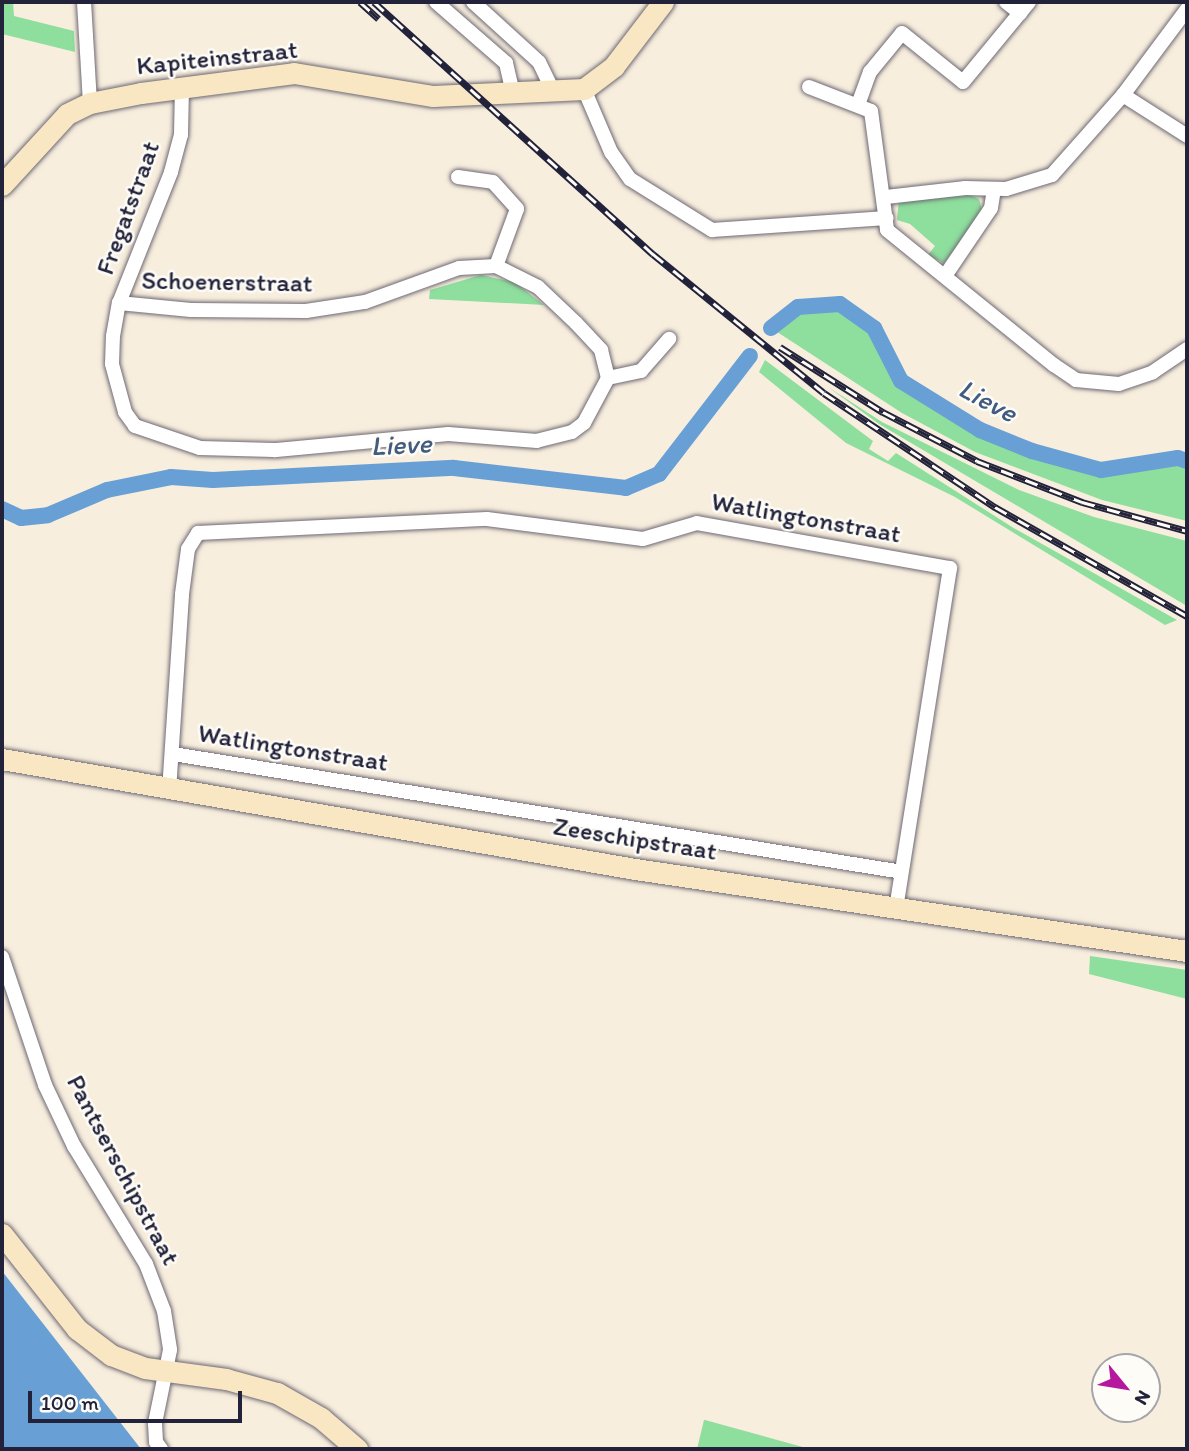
<!DOCTYPE html>
<html>
<head>
<meta charset="utf-8">
<style>
	body { margin:0 }
	#map { position:relative; width:1189px; height:1451px; overflow:hidden; background:#f8eede; font-family:Itim,sans-serif }
	div>[style] { position:absolute }
	.green>* { inset:0; background:#8ede9d }
	.water>* { inset:0; background:#68a0d6 }
	.canal>* { height:16px; margin:-8px; padding:0 8px; transform-origin:8px; border-radius:8px; background:#68a0d6 }
	.roads { filter:drop-shadow(0 0 2px #6d6974) drop-shadow(0 0 2px #6d6974) }
	.street>* { height:14px; margin:-7px; padding:0 7px; transform-origin:7px; border-radius:7px; background:#fff }
	.secondary>* { height:21px; margin:-10.5px; padding:0 10.5px; transform-origin:10.5px; border-radius:10.5px; background:#f9e7c3 }
	.rail>* { height:7px; margin-top:-3.5px; transform-origin:0; background:repeating-linear-gradient(90deg,#fdfcf7 0 13px,#22223b 0 26px); box-sizing:border-box; border-block:2px solid #22223b }
	span { translate:-50% -50%; white-space:nowrap; text-align:center; line-height:1.15; -webkit-text-stroke:5px #fdfcf7; paint-order:stroke }
	.street-label { font-size:26px; color:#22223b }
	.water-label { font-size:28px; color:#425b81; font-style:italic }
	.frame { position:absolute; inset:0; border:4px solid #22223b; pointer-events:none }
	.north { position:absolute; left:1091px; top:1353px; width:70px; height:70px; box-sizing:border-box; background:#fdfcf7; border:2px solid #a5a5ac; border-radius:50%; rotate:120deg; font-size:19px; font-weight:700; line-height:28px; text-align:center; color:#22223b }
	.north::after { content:''; display:block; margin:auto; width:24px; height:32px; background:#b5179e; clip-path:polygon(50% 0,100% 100%,50% 72%,0 100%) }
	.scale { position:absolute; left:28px; top:1391px; width:214px; height:32px; box-sizing:border-box; border:4px solid #22223b; border-top:0; padding-left:9px; font-size:21px; line-height:24px; white-space:nowrap; color:#22223b; -webkit-text-stroke:5px #fdfcf7; paint-order:stroke }
</style>
</head>
<body>
<div id="map">
	<div class="green">
		<div style="clip-path:polygon(2px 2px,13px 2px,14px 16px,74px 31px,75px 52px,2px 34px)"></div>
		<div style="clip-path:polygon(970px 195px,979px 199px,983px 213px,944px 263px,928px 255px,935px 246px,910px 224px,897px 220px,899px 199px)"></div>
		<div style="clip-path:polygon(481px 275px,514px 282px,544px 305px,429px 299px,430px 290px)"></div>
		<div style="clip-path:polygon(840px 304px,874px 328px,901px 381px,980px 430px,1032px 451px,1101px 470px,1178px 458px,1187px 461px,1187px 521px,1102px 500px,975px 452px,902px 413px,771px 328px,798px 307px)"></div>
		<div style="clip-path:polygon(765px 360px,873px 441px,869px 449px,888px 461px,896px 453px,1012px 527px,1177px 620px,1165px 625px,955px 497px,846px 443px,759px 372px)"></div>
		<div style="clip-path:polygon(828px 387px,882px 422px,1019px 490px,1094px 517px,1187px 541px,1187px 606px,879px 424px)"></div>
		<div style="clip-path:polygon(1090px 956px,1187px 970px,1187px 999px,1089px 974px)"></div>
		<div style="clip-path:polygon(704px 1420px,705px 1420px,810px 1449px,697px 1449px)"></div>
	</div>
	<div class="water">
		<div style="clip-path:polygon(2px 1271px,141px 1449px,2px 1449px)"></div>
	</div>
	<div class="canal">
		<div style="left:771px;top:328px;width:34px;rotate:-38deg"></div>
		<div style="left:798px;top:307px;width:42px;rotate:-4.1deg"></div>
		<div style="left:840px;top:304px;width:42px;rotate:35.2deg"></div>
		<div style="left:874px;top:328px;width:59px;rotate:63deg"></div>
		<div style="left:901px;top:381px;width:93px;rotate:31.8deg"></div>
		<div style="left:980px;top:430px;width:56px;rotate:22deg"></div>
		<div style="left:1032px;top:451px;width:72px;rotate:15.4deg"></div>
		<div style="left:1101px;top:470px;width:78px;rotate:-8.9deg"></div>
		<div style="left:1178px;top:458px;width:9px;rotate:18deg"></div>
		<div style="left:2px;top:509px;width:21px;rotate:25deg"></div>
		<div style="left:21px;top:518px;width:27px;rotate:-6deg"></div>
		<div style="left:48px;top:515px;width:64px;rotate:-23deg"></div>
		<div style="left:107px;top:490px;width:65px;rotate:-11.5deg"></div>
		<div style="left:171px;top:477px;width:42px;rotate:4.1deg"></div>
		<div style="left:213px;top:480px;width:241px;rotate:-2.9deg"></div>
		<div style="left:454px;top:468px;width:173px;rotate:6.6deg"></div>
		<div style="left:626px;top:488px;width:36px;rotate:-23deg"></div>
		<div style="left:659px;top:474px;width:149px;rotate:-52.4deg"></div>
	</div>
	<div class="roads">
		<div class="street">
			<div style="left:84px;top:2px;width:101px;rotate:86.6deg"></div>
			<div style="left:436px;top:2px;width:93px;rotate:41.1deg"></div>
			<div style="left:506px;top:63px;width:32px;rotate:77deg"></div>
			<div style="left:473px;top:2px;width:89px;rotate:42.3deg"></div>
			<div style="left:539px;top:62px;width:34px;rotate:64deg"></div>
			<div style="left:1006px;top:2px;width:18px;rotate:38deg"></div>
			<div style="left:809px;top:87px;width:66px;rotate:21.2deg"></div>
			<div style="left:871px;top:111px;width:120px;rotate:82.3deg"></div>
			<div style="left:887px;top:230px;width:215px;rotate:39deg"></div>
			<div style="left:1054px;top:365px;width:27px;rotate:34deg"></div>
			<div style="left:1076px;top:380px;width:43px;rotate:5.3deg"></div>
			<div style="left:1119px;top:384px;width:36px;rotate:-19deg"></div>
			<div style="left:1153px;top:372px;width:41px;rotate:-34.1deg"></div>
			<div style="left:584px;top:89px;width:69px;rotate:66.8deg"></div>
			<div style="left:611px;top:152px;width:33px;rotate:55deg"></div>
			<div style="left:630px;top:179px;width:97px;rotate:31.9deg"></div>
			<div style="left:712px;top:230px;width:175px;rotate:-3.9deg"></div>
			<div style="left:1123px;top:95px;width:76px;rotate:32.6deg"></div>
			<div style="left:859px;top:102px;width:32px;rotate:-70deg"></div>
			<div style="left:870px;top:72px;width:50px;rotate:-50.6deg"></div>
			<div style="left:902px;top:33px;width:78px;rotate:38.8deg"></div>
			<div style="left:963px;top:82px;width:104px;rotate:-50.5deg"></div>
			<div style="left:458px;top:177px;width:35px;rotate:8deg"></div>
			<div style="left:493px;top:182px;width:36px;rotate:48deg"></div>
			<div style="left:517px;top:209px;width:61px;rotate:110.2deg"></div>
			<div style="left:886px;top:197px;width:80px;rotate:-6.5deg"></div>
			<div style="left:965px;top:188px;width:41px;rotate:1.4deg"></div>
			<div style="left:1006px;top:189px;width:48px;rotate:-16.9deg"></div>
			<div style="left:1052px;top:175px;width:107px;rotate:-48.4deg"></div>
			<div style="left:1123px;top:95px;width:107px;rotate:-53.3deg"></div>
			<div style="left:945px;top:276px;width:82px;rotate:-55.9deg"></div>
			<div style="left:991px;top:208px;width:19px;rotate:-81deg"></div>
			<div style="left:119px;top:303px;width:72px;rotate:5.6deg"></div>
			<div style="left:191px;top:310px;width:115px;rotate:0.5deg"></div>
			<div style="left:306px;top:311px;width:60px;rotate:-8.7deg"></div>
			<div style="left:365px;top:302px;width:100px;rotate:-19.9deg"></div>
			<div style="left:459px;top:268px;width:37px;rotate:-3deg"></div>
			<div style="left:496px;top:266px;width:47px;rotate:26.6deg"></div>
			<div style="left:538px;top:287px;width:52px;rotate:43.5deg"></div>
			<div style="left:576px;top:323px;width:37px;rotate:47deg"></div>
			<div style="left:601px;top:350px;width:29px;rotate:76deg"></div>
			<div style="left:608px;top:378px;width:51px;rotate:118.1deg"></div>
			<div style="left:584px;top:423px;width:15px;rotate:143deg"></div>
			<div style="left:572px;top:432px;width:36px;rotate:166deg"></div>
			<div style="left:537px;top:441px;width:89px;rotate:-175.5deg"></div>
			<div style="left:448px;top:434px;width:175px;rotate:174.7deg"></div>
			<div style="left:274px;top:450px;width:74px;rotate:-178.5deg"></div>
			<div style="left:200px;top:448px;width:69px;rotate:-161.3deg"></div>
			<div style="left:135px;top:426px;width:17px;rotate:-126deg"></div>
			<div style="left:125px;top:412px;width:50px;rotate:-105.2deg"></div>
			<div style="left:112px;top:364px;width:28px;rotate:-88deg"></div>
			<div style="left:113px;top:336px;width:34px;rotate:-80deg"></div>
			<div style="left:119px;top:303px;width:141px;rotate:-68.3deg"></div>
			<div style="left:171px;top:172px;width:38px;rotate:-75deg"></div>
			<div style="left:181px;top:135px;width:48px;rotate:-88.8deg"></div>
			<div style="left:608px;top:378px;width:34px;rotate:-12deg"></div>
			<div style="left:641px;top:371px;width:43px;rotate:-48.8deg"></div>
			<div style="left:173px;top:754px;width:738px;rotate:9.19deg"></div>
			<div style="left:169px;top:791px;width:197px;rotate:-86.2deg"></div>
			<div style="left:182px;top:594px;width:45px;rotate:-82.4deg"></div>
			<div style="left:188px;top:549px;width:19px;rotate:-58deg"></div>
			<div style="left:198px;top:533px;width:289px;rotate:-2.8deg"></div>
			<div style="left:487px;top:519px;width:157px;rotate:7.3deg"></div>
			<div style="left:643px;top:539px;width:56px;rotate:-16.5deg"></div>
			<div style="left:697px;top:523px;width:257px;rotate:10.1deg"></div>
			<div style="left:950px;top:568px;width:344px;rotate:99deg"></div>
			<div style="left:2px;top:957px;width:135px;rotate:71.4deg"></div>
			<div style="left:45px;top:1085px;width:68px;rotate:64.6deg"></div>
			<div style="left:74px;top:1146px;width:138px;rotate:58.6deg"></div>
			<div style="left:146px;top:1264px;width:50px;rotate:69deg"></div>
			<div style="left:164px;top:1311px;width:39px;rotate:81deg"></div>
			<div style="left:170px;top:1350px;width:75px;rotate:101.6deg"></div>
			<div style="left:155px;top:1423px;width:19px;rotate:87deg"></div>
			<div style="left:156px;top:1442px;width:9px;rotate:54deg"></div>
		</div>
		<div class="secondary">
			<div style="left:2px;top:185px;width:96px;rotate:-47.5deg"></div>
			<div style="left:67px;top:114px;width:25px;rotate:-26deg"></div>
			<div style="left:90px;top:103px;width:52px;rotate:-11.1deg"></div>
			<div style="left:141px;top:93px;width:154px;rotate:-7.4deg"></div>
			<div style="left:294px;top:73px;width:141px;rotate:9.4deg"></div>
			<div style="left:433px;top:96px;width:151px;rotate:-2.7deg"></div>
			<div style="left:584px;top:89px;width:38px;rotate:-37deg"></div>
			<div style="left:614px;top:66px;width:81px;rotate:-52.6deg"></div>
			<div style="left:2px;top:759px;width:642px;rotate:9.86deg"></div>
			<div style="left:635px;top:869px;width:558px;rotate:8.45deg"></div>
			<div style="left:2px;top:1234px;width:121px;rotate:51.7deg"></div>
			<div style="left:77px;top:1329px;width:43px;rotate:37.4deg"></div>
			<div style="left:111px;top:1355px;width:36px;rotate:21deg"></div>
			<div style="left:145px;top:1368px;width:82px;rotate:7.7deg"></div>
			<div style="left:226px;top:1379px;width:53px;rotate:15.4deg"></div>
			<div style="left:277px;top:1393px;width:51px;rotate:29.6deg"></div>
			<div style="left:321px;top:1418px;width:48px;rotate:40.7deg"></div>
		</div>
	</div>
	<div class="rail">
		<div style="left:360px;top:2px;width:25px;rotate:42deg"></div>
		<div style="left:374px;top:2px;width:376px;rotate:42.1deg"></div>
		<div style="left:653px;top:254px;width:220px;rotate:39.1deg"></div>
		<div style="left:824px;top:393px;width:206px;rotate:33.7deg"></div>
		<div style="left:995px;top:507px;width:221px;rotate:29.6deg"></div>
		<div style="left:780px;top:347px;width:122px;rotate:32.3deg"></div>
		<div style="left:883px;top:412px;width:106px;rotate:27.5deg"></div>
		<div style="left:977px;top:461px;width:113px;rotate:21.3deg"></div>
		<div style="left:1082px;top:502px;width:109px;rotate:15.4deg"></div>
	</div>
	<div class="street-label">
		<span style="left:217px;top:58px;rotate:-6deg">Kapiteinstraat</span>
		<span style="left:128px;top:208px;rotate:-70deg">Fregatstraat</span>
		<span style="left:227px;top:282px;rotate:1deg">Schoenerstraat</span>
		<span style="left:806px;top:518px;rotate:10deg">Watlingtonstraat</span>
		<span style="left:293px;top:748px;rotate:9deg">Watlingtonstraat</span>
		<span style="left:635px;top:839px;rotate:9deg">Zeeschipstraat</span>
		<span style="left:123px;top:1170px;rotate:62deg">Pantserschipstraat</span>
	</div>
	<div class="water-label">
		<span style="left:988px;top:400px;rotate:28deg">Lieve</span>
		<span style="left:401px;top:444px;rotate:-3deg">Lieve</span>
	</div>
	<div class="frame"></div>
	<div class="north">N</div>
	<div class="scale">100 m</div>
</div>
</body>
</html>
